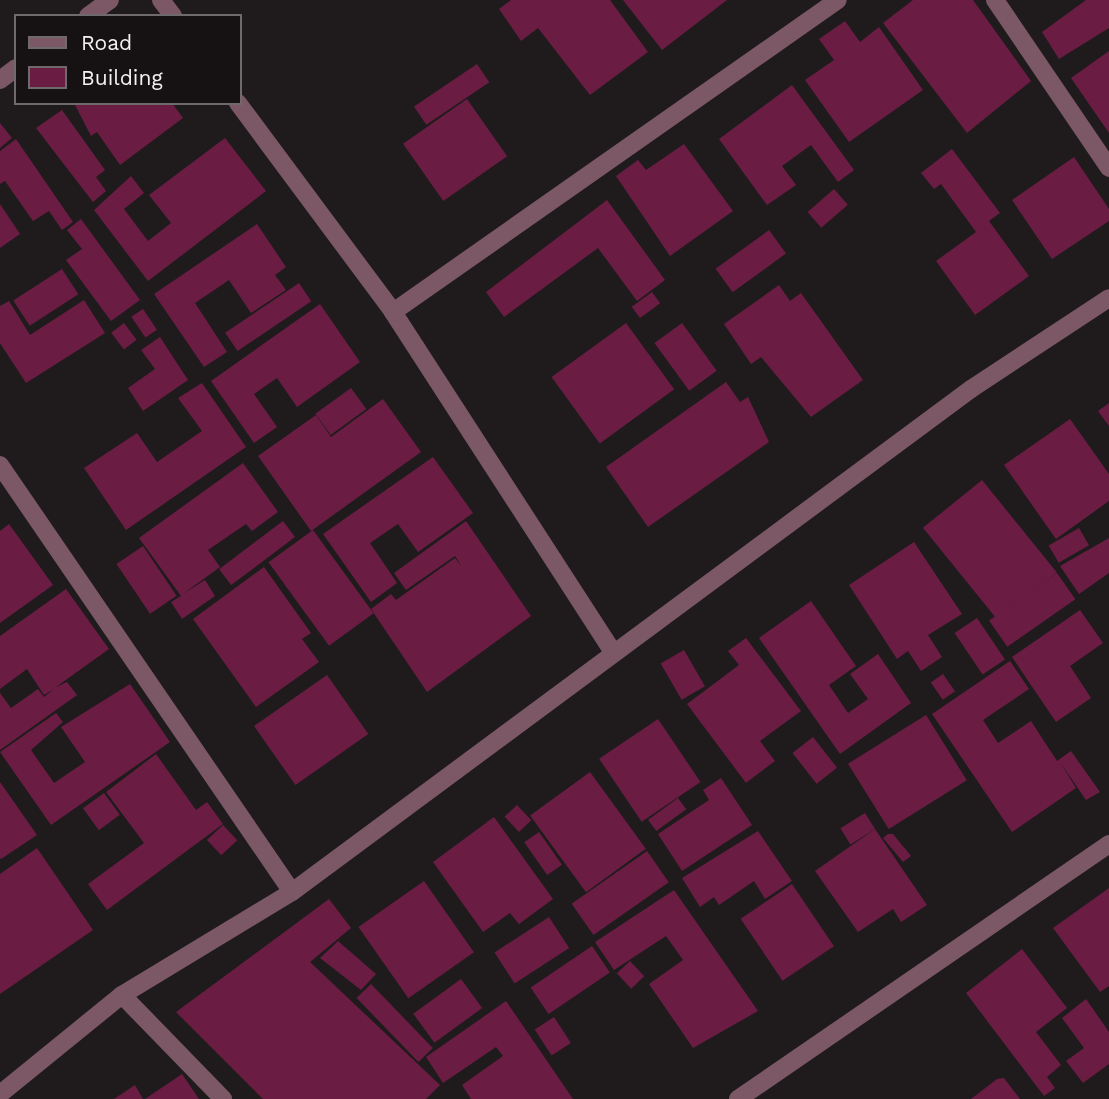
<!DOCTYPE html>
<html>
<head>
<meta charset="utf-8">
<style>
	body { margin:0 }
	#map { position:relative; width:1109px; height:1099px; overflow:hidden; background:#1f1b1c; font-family:"Work Sans",sans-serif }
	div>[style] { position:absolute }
	.building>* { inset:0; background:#6a1c43; transform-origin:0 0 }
	.minor>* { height:18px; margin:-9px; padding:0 9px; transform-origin:9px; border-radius:9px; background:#7c5765 }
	span { translate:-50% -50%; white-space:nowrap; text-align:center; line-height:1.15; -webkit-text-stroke:5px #161213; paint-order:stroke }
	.legend { position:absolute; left:14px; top:14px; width:228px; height:91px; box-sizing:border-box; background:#161213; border:2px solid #6f6b6c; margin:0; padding:9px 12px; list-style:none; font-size:21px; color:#f4f1f2 }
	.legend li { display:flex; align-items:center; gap:14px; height:35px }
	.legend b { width:35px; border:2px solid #6f6b6c }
</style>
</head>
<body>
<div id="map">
	<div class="building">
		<div style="clip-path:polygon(511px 0,610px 0,648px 52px,590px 95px,538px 28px,521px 41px,499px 9px)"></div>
		<div style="clip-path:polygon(623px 0,727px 0,662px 50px)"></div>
		<div style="clip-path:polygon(913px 0,973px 0,1031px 81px,967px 133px,883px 23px)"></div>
		<div style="clip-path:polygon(1086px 0,1109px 0,1109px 28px,1059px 59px,1042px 32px)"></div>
		<div style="clip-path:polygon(845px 21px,860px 42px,879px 27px,923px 90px,849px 142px,805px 80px,834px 60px,819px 39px)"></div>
		<div style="clip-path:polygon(1109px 51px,1109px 133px,1071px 78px)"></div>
		<div style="left:477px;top:64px;width:22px;height:76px;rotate:56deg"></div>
		<div style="clip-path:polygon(792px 85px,854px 170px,838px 182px,811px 145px,782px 166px,796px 185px,767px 205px,719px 139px)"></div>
		<div style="left:467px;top:99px;width:70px;height:78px;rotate:55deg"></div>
		<div style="clip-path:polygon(74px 103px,172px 103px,183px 118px,120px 165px,97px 132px,91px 136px)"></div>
		<div style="clip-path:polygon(62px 110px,105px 170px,96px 177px,106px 191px,93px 202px,36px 128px)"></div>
		<div style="clip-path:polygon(0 123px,12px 138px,0 148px)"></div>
		<div style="clip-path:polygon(225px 138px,266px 191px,148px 281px,94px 210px,131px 176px,144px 193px,124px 209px,148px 241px,171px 223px,149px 195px)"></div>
		<div style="clip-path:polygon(16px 139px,73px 222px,62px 230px,49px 211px,33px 221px,5px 181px,0 184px,0 151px)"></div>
		<div style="clip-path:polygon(684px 144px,733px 211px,670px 256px,616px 176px,638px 160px,646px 170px)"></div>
		<div style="clip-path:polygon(952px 149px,1000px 213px,989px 221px,1029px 276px,975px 315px,936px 261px,976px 232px,941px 184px,934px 189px,921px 173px)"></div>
		<div style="clip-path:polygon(1074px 157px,1109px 209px,1109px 221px,1052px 259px,1012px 200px)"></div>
		<div style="left:834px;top:189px;width:21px;height:35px;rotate:49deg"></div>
		<div style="clip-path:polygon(607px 200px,665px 280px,637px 301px,598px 248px,504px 317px,486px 292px)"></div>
		<div style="clip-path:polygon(0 204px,20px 234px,0 248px)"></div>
		<div style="clip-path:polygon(81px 219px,140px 300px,111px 321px,66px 260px,82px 249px,67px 230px)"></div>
		<div style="clip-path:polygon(257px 224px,286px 267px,275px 275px,286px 290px,251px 313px,229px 280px,195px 303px,227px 352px,204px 367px,154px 294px)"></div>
		<div style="left:769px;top:230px;width:29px;height:66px;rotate:54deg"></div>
		<div style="left:62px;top:269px;width:30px;height:58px;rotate:57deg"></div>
		<div style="left:299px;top:283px;width:22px;height:89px;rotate:56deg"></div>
		<div style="clip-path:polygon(779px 285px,790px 301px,801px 293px,863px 380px,811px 417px,761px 357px,751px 364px,724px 324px)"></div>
		<div style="left:652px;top:292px;width:14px;height:25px;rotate:54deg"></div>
		<div style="clip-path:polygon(84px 300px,105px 333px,26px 383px,0 343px,0 306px,9px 301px,30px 335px)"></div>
		<div style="clip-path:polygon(320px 304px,360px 362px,297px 407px,277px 378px,254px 394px,277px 427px,254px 443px,211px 381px)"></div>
		<div style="left:143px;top:309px;width:25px;height:14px;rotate:56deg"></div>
		<div style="left:124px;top:323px;width:21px;height:16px;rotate:53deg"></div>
		<div style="left:626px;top:323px;width:82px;height:92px;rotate:54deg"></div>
		<div style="left:682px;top:323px;width:59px;height:34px;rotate:54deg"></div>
		<div style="clip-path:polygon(160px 337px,188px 380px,143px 411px,128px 388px,155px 369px,141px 350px)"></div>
		<div style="clip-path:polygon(726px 382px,740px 402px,748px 397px,769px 442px,648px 527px,606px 467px)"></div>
		<div style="clip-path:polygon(202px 383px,246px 447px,126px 530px,84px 468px,137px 433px,157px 462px,202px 431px,178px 398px)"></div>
		<div style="left:351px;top:388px;width:26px;height:44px;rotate:54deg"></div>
		<div style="clip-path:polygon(383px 399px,421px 452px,311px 531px,258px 456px,316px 415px,331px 437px)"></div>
		<div style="clip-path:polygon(1109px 403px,1109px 426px,1098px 411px)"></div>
		<div style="clip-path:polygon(1070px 419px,1109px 474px,1109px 501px,1056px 539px,1004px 465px)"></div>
		<div style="clip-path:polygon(433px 457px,473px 513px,418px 552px,398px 524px,370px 543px,397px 583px,371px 602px,323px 534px)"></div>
		<div style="clip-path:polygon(243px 463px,278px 512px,252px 531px,246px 524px,208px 550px,220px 567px,183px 594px,205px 580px,215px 596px,182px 619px,171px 602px,181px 596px,139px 538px)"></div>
		<div style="left:982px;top:480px;width:119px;height:76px;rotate:51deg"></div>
		<div style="left:283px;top:521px;width:20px;height:80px;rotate:53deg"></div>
		<div style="clip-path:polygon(466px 521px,531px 616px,427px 692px,371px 609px,391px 594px,396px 600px,455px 558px,462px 567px,455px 556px,406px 590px,394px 573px)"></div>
		<div style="clip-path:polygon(9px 524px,53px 585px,0 623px,0 531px)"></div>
		<div style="left:1079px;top:528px;width:20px;height:35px;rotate:60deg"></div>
		<div style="left:313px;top:530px;width:103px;height:55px;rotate:54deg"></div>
		<div style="clip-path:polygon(1109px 538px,1109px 573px,1079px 594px,1060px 566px)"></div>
		<div style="clip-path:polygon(914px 542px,962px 614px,928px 635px,942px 657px,921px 671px,908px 651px,897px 659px,849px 585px)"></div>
		<div style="left:143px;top:546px;width:60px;height:32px;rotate:56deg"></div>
		<div style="clip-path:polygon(264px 567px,311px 633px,302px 639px,319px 662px,256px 707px,193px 619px)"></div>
		<div style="left:1057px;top:573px;width:32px;height:83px;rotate:55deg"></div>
		<div style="clip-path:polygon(66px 589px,109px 649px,56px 687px,67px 682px,77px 695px,0 750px,0 693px,11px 708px,38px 689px,44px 697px,54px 689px,44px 695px,27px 669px,0 689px,0 636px)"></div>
		<div style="clip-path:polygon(811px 601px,856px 666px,829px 685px,848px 713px,868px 699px,850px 674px,878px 654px,911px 703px,840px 754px,759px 638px)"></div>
		<div style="clip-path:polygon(1080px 610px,1103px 643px,1070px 666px,1091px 698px,1056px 722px,1012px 657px)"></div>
		<div style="left:977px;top:618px;width:50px;height:27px;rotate:56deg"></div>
		<div style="clip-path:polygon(746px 638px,801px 711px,760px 741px,775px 761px,746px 783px,687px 704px,739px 665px,728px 651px)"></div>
		<div style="left:684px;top:650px;width:42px;height:27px;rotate:60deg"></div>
		<div style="clip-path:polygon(1010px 661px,1029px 689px,983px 720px,998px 743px,1031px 721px,1057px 761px,1071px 751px,1100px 792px,1086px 800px,1060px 762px,1076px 788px,1012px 832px,932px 714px)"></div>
		<div style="left:943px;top:674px;width:21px;height:15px;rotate:55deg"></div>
		<div style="left:327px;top:675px;width:72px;height:89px;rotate:55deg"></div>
		<div style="clip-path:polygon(130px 684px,170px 742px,51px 825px,0 752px,56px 713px,63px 722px,31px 750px,54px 783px,85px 762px,61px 727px)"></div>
		<div style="left:926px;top:715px;width:77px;height:92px;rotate:58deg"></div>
		<div style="left:658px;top:719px;width:76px;height:71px;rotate:56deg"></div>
		<div style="left:813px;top:737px;width:39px;height:26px;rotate:52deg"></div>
		<div style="clip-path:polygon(156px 754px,196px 810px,207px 802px,223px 824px,107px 910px,88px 884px,144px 843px,106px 792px)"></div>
		<div style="left:590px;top:772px;width:95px;height:74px;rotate:54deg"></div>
		<div style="clip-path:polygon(721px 778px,752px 825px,682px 871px,658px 834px,709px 800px,703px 790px)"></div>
		<div style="clip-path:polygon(0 782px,37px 835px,1px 859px,0 858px)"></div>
		<div style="left:104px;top:793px;width:27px;height:26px;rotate:54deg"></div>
		<div style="left:678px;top:798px;width:14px;height:37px;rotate:54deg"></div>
		<div style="left:517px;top:805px;width:21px;height:17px;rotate:47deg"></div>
		<div style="left:865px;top:813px;width:19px;height:29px;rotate:58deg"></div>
		<div style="clip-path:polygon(494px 817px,553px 899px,519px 924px,510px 913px,483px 932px,433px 862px)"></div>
		<div style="left:223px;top:825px;width:21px;height:22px;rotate:47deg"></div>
		<div style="clip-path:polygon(875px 829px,927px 905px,901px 922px,893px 909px,858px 932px,815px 871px)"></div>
		<div style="clip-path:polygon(758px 831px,792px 881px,765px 899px,754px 881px,719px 905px,714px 897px,700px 907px,682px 878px)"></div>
		<div style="left:539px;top:832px;width:40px;height:18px;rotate:55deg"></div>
		<div style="clip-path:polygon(888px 834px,893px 834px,911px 856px,903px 862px,883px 838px)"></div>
		<div style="clip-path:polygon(37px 848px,93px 930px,0 994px,0 874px)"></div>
		<div style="left:647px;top:851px;width:38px;height:92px;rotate:55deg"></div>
		<div style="left:424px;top:881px;width:87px;height:80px;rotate:55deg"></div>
		<div style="left:792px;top:884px;width:75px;height:62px;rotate:56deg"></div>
		<div style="clip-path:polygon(1109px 888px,1109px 986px,1100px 992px,1053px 928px)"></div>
		<div style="clip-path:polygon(674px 890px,758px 1011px,693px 1048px,649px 984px,683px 960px,666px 936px,614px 970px,595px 942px)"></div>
		<div style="clip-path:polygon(329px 899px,351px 928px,310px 962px,440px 1085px,426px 1099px,263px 1099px,176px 1012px)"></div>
		<div style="left:549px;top:917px;width:37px;height:65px;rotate:57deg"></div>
		<div style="clip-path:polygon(338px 941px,376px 974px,361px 990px,320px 958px)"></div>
		<div style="left:592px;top:946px;width:32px;height:74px;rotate:56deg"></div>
		<div style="clip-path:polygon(1022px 949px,1067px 1008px,1036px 1032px,1061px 1065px,1047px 1077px,1055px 1088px,1044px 1096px,966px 993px)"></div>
		<div style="left:630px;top:961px;width:21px;height:18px;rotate:47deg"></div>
		<div style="left:461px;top:979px;width:36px;height:59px;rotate:54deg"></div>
		<div style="left:371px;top:984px;width:89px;height:20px;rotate:46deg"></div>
		<div style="clip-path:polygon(1086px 999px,1109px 1032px,1109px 1064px,1083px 1083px,1066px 1061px,1084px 1048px,1062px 1018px)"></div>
		<div style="clip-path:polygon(506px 1001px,573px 1099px,471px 1099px,462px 1085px,503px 1056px,496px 1047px,443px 1083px,426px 1057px)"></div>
		<div style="left:554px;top:1017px;width:31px;height:23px;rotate:57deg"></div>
		<div style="clip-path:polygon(182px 1074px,199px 1099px,145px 1099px)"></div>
		<div style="clip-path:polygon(1004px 1078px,1020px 1099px,971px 1099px,997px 1079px)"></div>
		<div style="clip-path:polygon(135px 1085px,143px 1099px,114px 1099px)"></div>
	</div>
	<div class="minor">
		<div style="left:161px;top:0;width:20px;rotate:53deg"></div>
		<div style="left:995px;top:0;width:203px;rotate:55.8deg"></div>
		<div style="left:88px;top:16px;width:27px;rotate:-36deg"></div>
		<div style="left:0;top:80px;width:20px;rotate:-37deg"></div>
		<div style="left:238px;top:103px;width:260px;rotate:53.4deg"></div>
		<div style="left:393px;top:312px;width:406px;rotate:57.1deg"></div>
		<div style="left:393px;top:312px;width:543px;rotate:-35.04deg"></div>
		<div style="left:0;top:465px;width:517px;rotate:55.63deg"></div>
		<div style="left:122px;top:995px;width:145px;rotate:45.8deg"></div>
		<div style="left:0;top:1094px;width:157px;rotate:-39.1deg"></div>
		<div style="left:122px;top:995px;width:199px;rotate:-31.2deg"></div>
		<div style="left:292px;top:892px;width:845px;rotate:-36.53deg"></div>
		<div style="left:971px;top:389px;width:165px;rotate:-33.4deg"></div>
		<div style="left:738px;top:1099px;width:450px;rotate:-34.5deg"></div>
	</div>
	<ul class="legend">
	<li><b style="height:9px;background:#7c5765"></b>Road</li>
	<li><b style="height:19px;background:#6a1c43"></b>Building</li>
	</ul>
</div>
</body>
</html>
